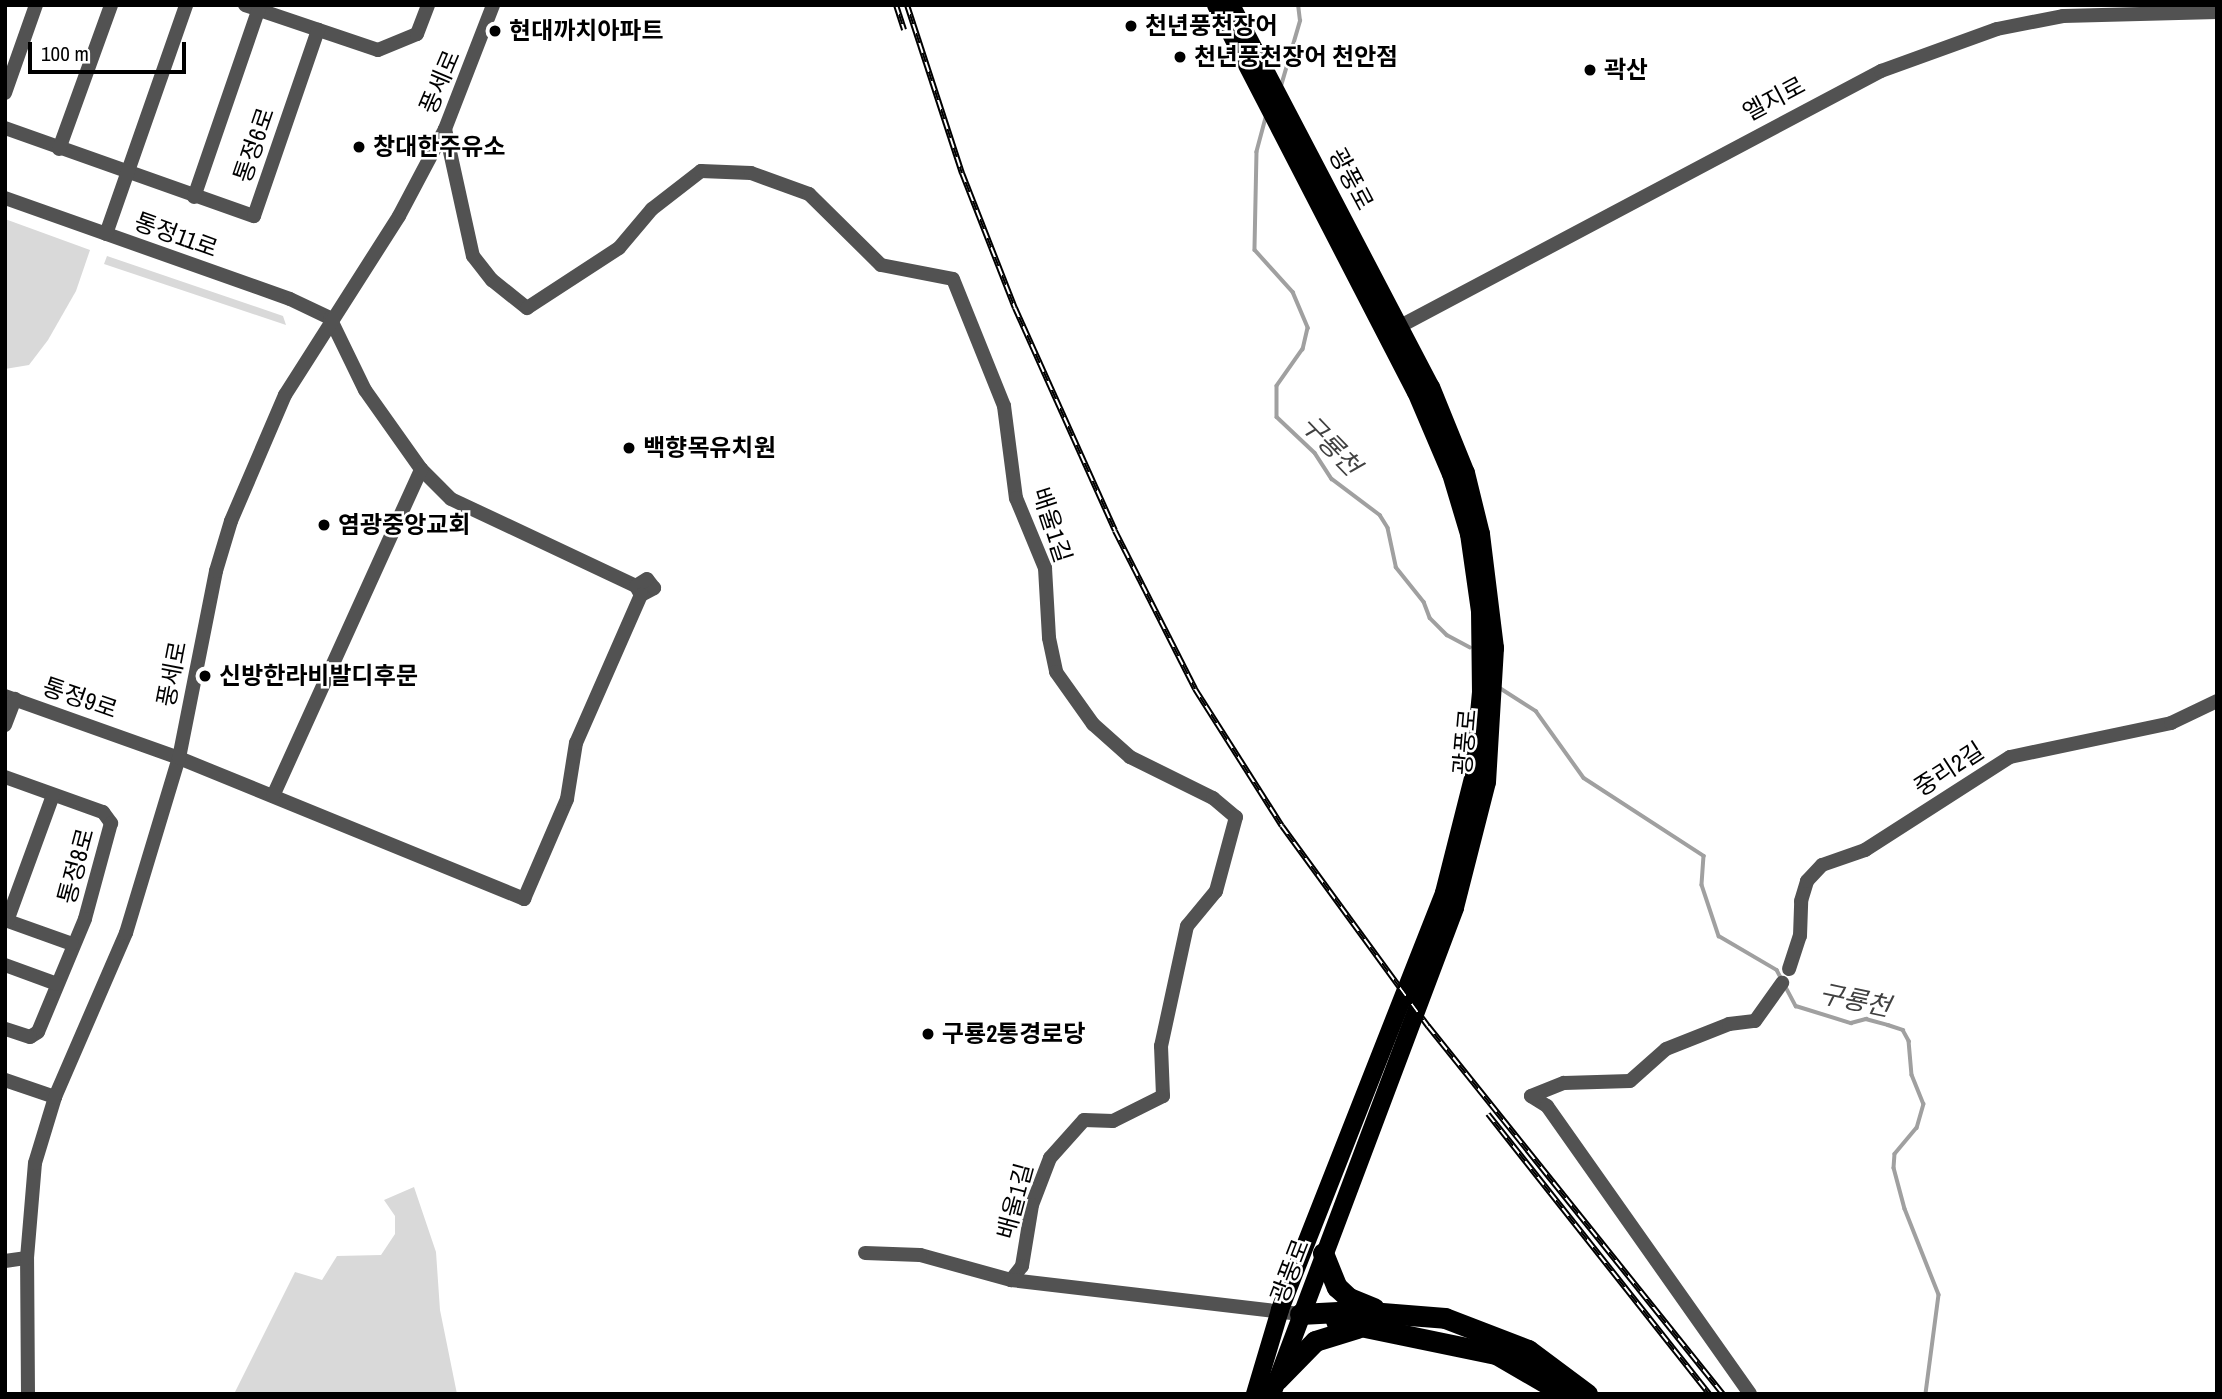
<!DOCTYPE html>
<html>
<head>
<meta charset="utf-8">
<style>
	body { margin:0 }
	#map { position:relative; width:2222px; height:1399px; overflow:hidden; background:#fff; font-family:"Archivo Narrow","Noto Sans KR",sans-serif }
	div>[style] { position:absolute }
	.green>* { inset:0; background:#d9d9d9 }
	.stream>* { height:3.5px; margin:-1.75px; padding:0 1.75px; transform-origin:1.75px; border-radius:1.75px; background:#a0a0a0 }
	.minor>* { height:14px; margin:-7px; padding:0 7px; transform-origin:7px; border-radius:7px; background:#525252 }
	.major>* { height:18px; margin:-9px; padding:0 9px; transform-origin:9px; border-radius:9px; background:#000 }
	.highway>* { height:21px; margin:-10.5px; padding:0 10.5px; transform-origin:10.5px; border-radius:10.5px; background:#000 }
	.rail>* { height:6px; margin-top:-3px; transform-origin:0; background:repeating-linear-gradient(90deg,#fff 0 10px,#000 0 20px); box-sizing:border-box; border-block:2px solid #000 }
	.dots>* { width:19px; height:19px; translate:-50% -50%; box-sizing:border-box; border:4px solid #fff; border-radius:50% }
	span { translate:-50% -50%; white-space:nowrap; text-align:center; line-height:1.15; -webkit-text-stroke:5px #fff; paint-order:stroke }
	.poi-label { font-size:24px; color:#000; font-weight:700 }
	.left { translate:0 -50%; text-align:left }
	.street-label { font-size:24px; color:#000 }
	.water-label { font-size:26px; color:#414141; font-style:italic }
	.frame { position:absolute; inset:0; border:7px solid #000; pointer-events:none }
	.scale { position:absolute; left:28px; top:42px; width:158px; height:32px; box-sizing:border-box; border:4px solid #000; border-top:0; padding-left:9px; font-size:21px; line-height:24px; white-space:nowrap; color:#000; -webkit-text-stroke:5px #fff; paint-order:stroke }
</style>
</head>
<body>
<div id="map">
	<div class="green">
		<div style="clip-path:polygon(5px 219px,90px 250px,76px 291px,48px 340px,29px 365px,5px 369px)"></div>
		<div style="clip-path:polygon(107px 256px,283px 316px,286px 325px,104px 264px)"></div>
		<div style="clip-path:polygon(414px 1187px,436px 1252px,440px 1310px,457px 1394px,234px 1394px,295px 1272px,322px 1280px,337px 1256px,381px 1255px,395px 1234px,395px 1216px,384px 1200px)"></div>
	</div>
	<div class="stream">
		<div style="left:1281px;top:86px;width:68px;rotate:-73.7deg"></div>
		<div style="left:1300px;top:21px;width:16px;rotate:-97deg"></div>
		<div style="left:1266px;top:118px;width:35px;rotate:105deg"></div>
		<div style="left:1257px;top:152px;width:98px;rotate:91.2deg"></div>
		<div style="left:1255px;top:250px;width:57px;rotate:47.9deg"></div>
		<div style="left:1293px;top:292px;width:39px;rotate:67deg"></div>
		<div style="left:1308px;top:328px;width:22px;rotate:103deg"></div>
		<div style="left:1303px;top:349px;width:45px;rotate:125.1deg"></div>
		<div style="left:1277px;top:386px;width:31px;rotate:90deg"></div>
		<div style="left:1277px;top:417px;width:52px;rotate:43.5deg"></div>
		<div style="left:1315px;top:453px;width:31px;rotate:57deg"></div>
		<div style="left:1332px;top:479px;width:60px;rotate:36.9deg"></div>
		<div style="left:1380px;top:515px;width:15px;rotate:58deg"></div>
		<div style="left:1388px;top:528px;width:40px;rotate:78deg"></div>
		<div style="left:1396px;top:567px;width:45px;rotate:51.3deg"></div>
		<div style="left:1424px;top:602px;width:17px;rotate:69deg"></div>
		<div style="left:1430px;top:618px;width:24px;rotate:45deg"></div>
		<div style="left:1447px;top:635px;width:26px;rotate:28deg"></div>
		<div style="left:1500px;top:688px;width:43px;rotate:32.6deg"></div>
		<div style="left:1536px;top:711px;width:82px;rotate:54.4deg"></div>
		<div style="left:1584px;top:778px;width:143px;rotate:33deg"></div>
		<div style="left:1704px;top:856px;width:29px;rotate:94deg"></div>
		<div style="left:1702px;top:885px;width:54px;rotate:71.6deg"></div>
		<div style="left:1719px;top:936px;width:67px;rotate:30.4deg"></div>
		<div style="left:1777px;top:970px;width:41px;rotate:62.2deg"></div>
		<div style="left:1796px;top:1006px;width:58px;rotate:17.2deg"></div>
		<div style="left:1851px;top:1023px;width:16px;rotate:-15deg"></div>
		<div style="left:1866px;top:1019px;width:23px;rotate:15deg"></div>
		<div style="left:1888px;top:1025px;width:16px;rotate:18deg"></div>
		<div style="left:1903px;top:1030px;width:13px;rotate:61deg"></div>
		<div style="left:1909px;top:1041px;width:34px;rotate:85deg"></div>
		<div style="left:1912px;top:1075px;width:31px;rotate:68deg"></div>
		<div style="left:1924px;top:1104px;width:25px;rotate:106deg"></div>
		<div style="left:1917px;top:1128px;width:34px;rotate:130deg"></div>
		<div style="left:1895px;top:1154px;width:14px;rotate:94deg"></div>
		<div style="left:1894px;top:1168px;width:42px;rotate:75deg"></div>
		<div style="left:1905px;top:1209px;width:92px;rotate:68.4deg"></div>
		<div style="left:1939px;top:1295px;width:100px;rotate:97.5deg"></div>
	</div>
	<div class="minor">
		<div style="left:245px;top:5px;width:140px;rotate:18.7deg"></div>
		<div style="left:378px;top:50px;width:42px;rotate:-22.3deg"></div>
		<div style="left:417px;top:34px;width:31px;rotate:-69deg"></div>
		<div style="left:5px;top:93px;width:93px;rotate:-70.6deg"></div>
		<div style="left:5px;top:128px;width:264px;rotate:19.5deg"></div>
		<div style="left:254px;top:216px;width:197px;rotate:-71deg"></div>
		<div style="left:445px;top:129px;width:130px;rotate:77.6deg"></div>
		<div style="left:473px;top:256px;width:31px;rotate:52deg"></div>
		<div style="left:492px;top:280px;width:45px;rotate:38.7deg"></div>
		<div style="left:527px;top:308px;width:110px;rotate:-33.1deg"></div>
		<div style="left:619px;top:248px;width:51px;rotate:-49.8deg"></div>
		<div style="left:652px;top:209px;width:62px;rotate:-37.8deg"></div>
		<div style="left:701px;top:171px;width:50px;rotate:2.3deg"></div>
		<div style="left:751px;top:173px;width:62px;rotate:19.9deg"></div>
		<div style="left:809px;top:194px;width:101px;rotate:44.6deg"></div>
		<div style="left:881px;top:265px;width:73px;rotate:11deg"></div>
		<div style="left:953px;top:279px;width:137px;rotate:68.1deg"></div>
		<div style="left:1004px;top:406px;width:93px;rotate:82.6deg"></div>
		<div style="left:1016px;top:498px;width:76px;rotate:67.5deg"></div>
		<div style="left:1045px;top:568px;width:70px;rotate:86.7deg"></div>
		<div style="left:1049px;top:638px;width:35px;rotate:78deg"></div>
		<div style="left:1056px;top:672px;width:64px;rotate:54.6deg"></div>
		<div style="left:1093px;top:724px;width:50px;rotate:41.7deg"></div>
		<div style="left:1130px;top:757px;width:93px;rotate:26.3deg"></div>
		<div style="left:1213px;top:798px;width:30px;rotate:40deg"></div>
		<div style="left:1236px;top:817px;width:77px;rotate:105.1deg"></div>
		<div style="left:1216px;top:891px;width:45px;rotate:129.6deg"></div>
		<div style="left:1187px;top:926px;width:123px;rotate:102.2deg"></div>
		<div style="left:1161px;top:1046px;width:50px;rotate:87.7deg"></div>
		<div style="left:1163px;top:1096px;width:56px;rotate:153.4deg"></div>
		<div style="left:1113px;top:1121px;width:29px;rotate:-178deg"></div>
		<div style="left:1084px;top:1120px;width:51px;rotate:131.8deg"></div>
		<div style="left:1050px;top:1158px;width:50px;rotate:111deg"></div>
		<div style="left:1032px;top:1205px;width:62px;rotate:99.3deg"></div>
		<div style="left:1022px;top:1266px;width:18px;rotate:128deg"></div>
		<div style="left:1011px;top:1280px;width:94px;rotate:-164.6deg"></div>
		<div style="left:920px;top:1255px;width:55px;rotate:-177.9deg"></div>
		<div style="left:59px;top:149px;width:153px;rotate:-70.1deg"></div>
		<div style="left:194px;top:197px;width:203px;rotate:-71deg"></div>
		<div style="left:5px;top:198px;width:302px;rotate:19.5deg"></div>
		<div style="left:290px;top:299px;width:44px;rotate:25.4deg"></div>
		<div style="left:330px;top:318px;width:80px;rotate:64.1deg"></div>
		<div style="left:365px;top:390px;width:97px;rotate:54.7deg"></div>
		<div style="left:421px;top:469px;width:42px;rotate:45deg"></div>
		<div style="left:451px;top:499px;width:204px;rotate:25.2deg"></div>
		<div style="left:636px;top:586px;width:10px;rotate:61deg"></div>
		<div style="left:641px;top:595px;width:15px;rotate:-28deg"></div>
		<div style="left:654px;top:588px;width:11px;rotate:-128deg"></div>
		<div style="left:647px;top:579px;width:13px;rotate:148deg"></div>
		<div style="left:106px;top:234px;width:243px;rotate:-70.7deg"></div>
		<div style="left:1391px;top:331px;width:555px;rotate:-27.95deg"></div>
		<div style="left:1881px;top:71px;width:123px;rotate:-19.9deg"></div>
		<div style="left:1997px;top:29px;width:67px;rotate:-11.1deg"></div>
		<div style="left:2063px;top:16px;width:154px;rotate:-1.5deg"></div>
		<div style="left:5px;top:696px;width:185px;rotate:19.6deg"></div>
		<div style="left:179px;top:758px;width:373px;rotate:22.2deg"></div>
		<div style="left:524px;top:899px;width:109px;rotate:-66.7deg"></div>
		<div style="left:567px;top:799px;width:57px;rotate:-80.9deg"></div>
		<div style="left:576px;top:743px;width:162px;rotate:-66.3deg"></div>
		<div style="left:5px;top:725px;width:28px;rotate:-69deg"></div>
		<div style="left:5px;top:777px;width:104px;rotate:19.7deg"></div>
		<div style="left:103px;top:812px;width:14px;rotate:54deg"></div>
		<div style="left:111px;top:823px;width:99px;rotate:105.2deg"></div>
		<div style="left:85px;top:919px;width:122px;rotate:112.6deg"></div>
		<div style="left:38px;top:1032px;width:9px;rotate:148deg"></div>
		<div style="left:30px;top:1037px;width:26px;rotate:-162deg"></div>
		<div style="left:273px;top:796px;width:359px;rotate:-65.6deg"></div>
		<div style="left:5px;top:920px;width:71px;rotate:19.7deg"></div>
		<div style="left:7px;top:921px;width:134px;rotate:-69.9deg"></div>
		<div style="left:5px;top:965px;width:55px;rotate:20.1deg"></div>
		<div style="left:1789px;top:969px;width:35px;rotate:-72deg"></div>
		<div style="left:1800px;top:936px;width:35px;rotate:-88deg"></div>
		<div style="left:1801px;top:901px;width:21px;rotate:-73deg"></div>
		<div style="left:1807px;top:881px;width:22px;rotate:-47deg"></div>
		<div style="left:1822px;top:865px;width:46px;rotate:-19.2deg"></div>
		<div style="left:1865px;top:850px;width:172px;rotate:-32.7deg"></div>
		<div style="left:2010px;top:757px;width:165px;rotate:-11.9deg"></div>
		<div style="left:2171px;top:723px;width:51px;rotate:-25.6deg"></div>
		<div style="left:5px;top:1080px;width:53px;rotate:18.8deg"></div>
		<div style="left:1531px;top:1096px;width:19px;rotate:32deg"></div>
		<div style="left:1547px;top:1106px;width:352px;rotate:54.8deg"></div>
		<div style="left:1531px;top:1096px;width:35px;rotate:-22deg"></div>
		<div style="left:1564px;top:1083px;width:66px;rotate:-1.7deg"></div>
		<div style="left:1630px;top:1081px;width:48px;rotate:-41.6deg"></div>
		<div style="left:1666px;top:1049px;width:68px;rotate:-21.6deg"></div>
		<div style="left:1729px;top:1024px;width:26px;rotate:-7deg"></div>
		<div style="left:1755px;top:1021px;width:47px;rotate:-54.6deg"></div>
		<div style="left:5px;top:1261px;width:22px;rotate:-8deg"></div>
		<div style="left:1011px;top:1280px;width:291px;rotate:6.7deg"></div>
		<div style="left:28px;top:1394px;width:136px;rotate:-90.4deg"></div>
		<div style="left:27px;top:1258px;width:95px;rotate:-85.2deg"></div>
		<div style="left:35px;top:1163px;width:69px;rotate:-73.1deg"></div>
		<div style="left:55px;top:1097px;width:179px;rotate:-66.6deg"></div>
		<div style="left:126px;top:933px;width:183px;rotate:-73.2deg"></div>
		<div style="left:179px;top:758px;width:191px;rotate:-78.8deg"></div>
		<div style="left:216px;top:571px;width:52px;rotate:-73.3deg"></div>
		<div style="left:231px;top:521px;width:137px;rotate:-66.8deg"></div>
		<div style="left:285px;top:395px;width:212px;rotate:-57.5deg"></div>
		<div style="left:399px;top:216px;width:98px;rotate:-62.1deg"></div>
		<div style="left:445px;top:129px;width:133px;rotate:-68.8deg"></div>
	</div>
	<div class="major">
		<div style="left:1216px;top:5px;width:436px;rotate:62.7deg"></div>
		<div style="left:1416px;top:392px;width:89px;rotate:66.9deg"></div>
		<div style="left:1451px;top:474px;width:63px;rotate:73.3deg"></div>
		<div style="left:1469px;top:534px;width:78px;rotate:81.9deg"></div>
		<div style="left:1480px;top:611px;width:81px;rotate:89.3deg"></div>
		<div style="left:1481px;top:692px;width:86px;rotate:95.3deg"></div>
		<div style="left:1473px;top:778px;width:119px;rotate:104.2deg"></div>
		<div style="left:1444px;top:893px;width:448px;rotate:111.5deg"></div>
		<div style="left:1280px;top:1310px;width:88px;rotate:106.6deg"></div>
		<div style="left:1231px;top:5px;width:431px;rotate:62.4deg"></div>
		<div style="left:1431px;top:387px;width:93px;rotate:67.9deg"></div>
		<div style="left:1466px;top:473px;width:63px;rotate:76.2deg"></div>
		<div style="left:1481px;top:534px;width:115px;rotate:83deg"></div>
		<div style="left:1495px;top:648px;width:134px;rotate:93.4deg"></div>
		<div style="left:1487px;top:782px;width:130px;rotate:104.3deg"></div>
		<div style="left:1455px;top:908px;width:519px;rotate:110.63deg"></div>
	</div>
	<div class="highway">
		<div style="left:1323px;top:1253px;width:37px;rotate:68deg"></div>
		<div style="left:1337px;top:1287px;width:16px;rotate:43deg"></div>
		<div style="left:1349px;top:1298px;width:27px;rotate:22deg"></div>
		<div style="left:1300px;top:1314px;width:57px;rotate:-3deg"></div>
		<div style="left:1357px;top:1311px;width:88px;rotate:4.5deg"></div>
		<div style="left:1445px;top:1318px;width:89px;rotate:21.1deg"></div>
		<div style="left:1528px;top:1350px;width:74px;rotate:36.7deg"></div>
		<div style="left:1336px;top:1321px;width:163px;rotate:11.7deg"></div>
		<div style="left:1496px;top:1354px;width:80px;rotate:30.1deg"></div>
		<div style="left:1277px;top:1380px;width:54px;rotate:-45.7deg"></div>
		<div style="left:1315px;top:1341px;width:44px;rotate:-17.2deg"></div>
	</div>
	<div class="rail">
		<div style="left:896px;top:5px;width:26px;rotate:72deg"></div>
		<div style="left:907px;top:5px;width:177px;rotate:71.9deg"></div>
		<div style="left:962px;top:173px;width:145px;rotate:68.6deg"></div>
		<div style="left:1015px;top:308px;width:244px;rotate:65.8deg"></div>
		<div style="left:1115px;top:531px;width:177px;rotate:63.1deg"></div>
		<div style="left:1195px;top:689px;width:162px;rotate:57.6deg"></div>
		<div style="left:1282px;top:826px;width:248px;rotate:53.9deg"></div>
		<div style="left:1428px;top:1026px;width:472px;rotate:51.3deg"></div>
		<div style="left:1488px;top:1114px;width:357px;rotate:51.7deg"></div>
	</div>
	<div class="dots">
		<div style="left:1131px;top:26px;background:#000"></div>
		<div style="left:495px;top:31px;background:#000"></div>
		<div style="left:1180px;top:57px;background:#000"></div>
		<div style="left:1590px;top:70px;background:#000"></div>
		<div style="left:359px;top:147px;background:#000"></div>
		<div style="left:629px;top:448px;background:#000"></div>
		<div style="left:324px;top:525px;background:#000"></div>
		<div style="left:205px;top:676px;background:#000"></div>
		<div style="left:928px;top:1034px;background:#000"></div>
	</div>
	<div class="poi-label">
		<span class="left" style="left:1145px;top:26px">천년풍천장어</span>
		<span class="left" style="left:509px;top:31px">현대까치아파트</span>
		<span class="left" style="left:1194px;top:57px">천년풍천장어 천안점</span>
		<span class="left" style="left:1604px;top:70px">곽산</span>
		<span class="left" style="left:373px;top:147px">창대한주유소</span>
		<span class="left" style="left:643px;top:448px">백향목유치원</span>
		<span class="left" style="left:338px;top:525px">염광중앙교회</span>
		<span class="left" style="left:219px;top:676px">신방한라비발디후문</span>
		<span class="left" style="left:942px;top:1034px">구룡2통경로당</span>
	</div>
	<div class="street-label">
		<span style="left:440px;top:82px;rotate:-67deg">풍세로</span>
		<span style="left:1774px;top:99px;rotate:-28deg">엘지로</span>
		<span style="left:254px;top:145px;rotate:-71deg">통정6로</span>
		<span style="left:1351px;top:179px;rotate:62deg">광풍로</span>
		<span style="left:176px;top:235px;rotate:20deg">통정11로</span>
		<span style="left:1052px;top:525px;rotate:72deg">배울1길</span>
		<span style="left:172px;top:674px;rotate:-79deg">풍세로</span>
		<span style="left:80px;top:698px;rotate:19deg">통정9로</span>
		<span style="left:1465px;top:742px;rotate:-85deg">광풍로</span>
		<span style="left:1949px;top:769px;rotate:-33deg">중리2길</span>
		<span style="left:76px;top:866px;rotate:-75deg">통정8로</span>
		<span style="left:1015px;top:1201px;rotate:-75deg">배울1길</span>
		<span style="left:1290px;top:1271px;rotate:-69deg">광풍로</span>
	</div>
	<div class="water-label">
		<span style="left:1331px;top:445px;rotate:46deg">구룡천</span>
		<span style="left:1855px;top:1000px;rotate:12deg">구룡천</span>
	</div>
	<div class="frame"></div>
	<div class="scale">100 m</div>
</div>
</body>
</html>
